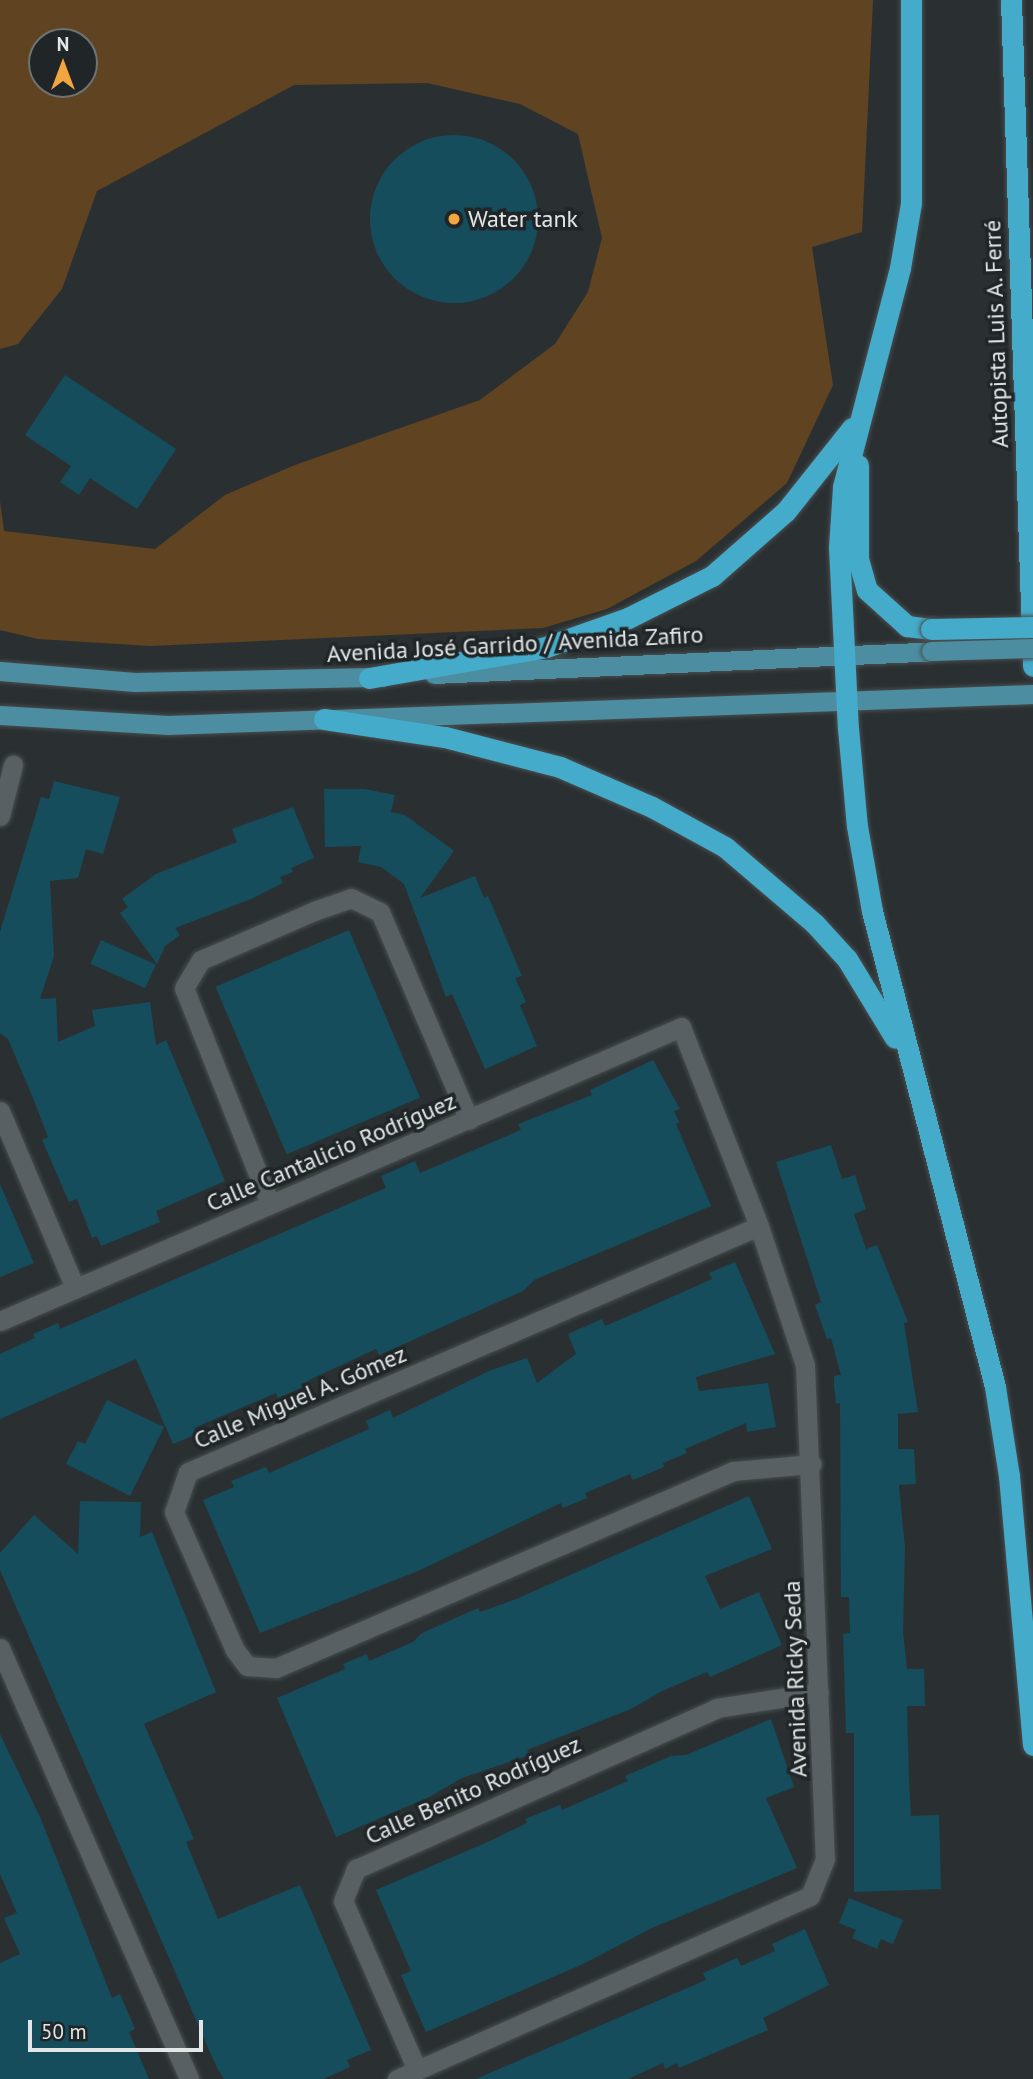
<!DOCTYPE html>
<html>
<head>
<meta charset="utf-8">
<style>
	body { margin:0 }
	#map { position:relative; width:1033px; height:2079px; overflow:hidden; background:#2a3032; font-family:"PT Sans",sans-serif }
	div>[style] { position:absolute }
	.green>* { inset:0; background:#604422 }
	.building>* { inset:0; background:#154d5d; transform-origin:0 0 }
	.round { border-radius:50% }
	.roads { filter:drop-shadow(0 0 2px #484e4f) drop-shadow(0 0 2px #484e4f) }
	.minor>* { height:19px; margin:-9.5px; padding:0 9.5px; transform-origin:9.5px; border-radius:9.5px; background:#596063 }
	.primary>* { height:19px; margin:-9.5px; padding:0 9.5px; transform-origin:9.5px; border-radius:9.5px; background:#4c8da1 }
	.motorway>* { height:21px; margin:-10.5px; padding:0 10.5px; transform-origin:10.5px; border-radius:10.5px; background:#44abca }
	.bridges { filter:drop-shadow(0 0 2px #484e4f) drop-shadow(0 0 2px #484e4f) }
	.primary-bridge>* { height:19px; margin:-9.5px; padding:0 9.5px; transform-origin:9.5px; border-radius:9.5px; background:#4c8da1 }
	.motorway-bridge>* { height:21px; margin:-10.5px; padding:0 10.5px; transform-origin:10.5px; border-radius:10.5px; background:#44abca }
	.dots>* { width:19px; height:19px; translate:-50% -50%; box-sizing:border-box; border:4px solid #202628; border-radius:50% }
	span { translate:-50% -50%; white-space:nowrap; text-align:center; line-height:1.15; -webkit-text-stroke:7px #202628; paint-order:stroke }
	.poi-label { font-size:24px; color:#e2e6e7 }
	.left { translate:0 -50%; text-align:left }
	.street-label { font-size:24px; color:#e2e6e7 }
	.north { position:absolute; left:28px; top:28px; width:70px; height:70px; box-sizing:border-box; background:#202628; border:2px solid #6e7374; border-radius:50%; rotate:0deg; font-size:19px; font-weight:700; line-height:28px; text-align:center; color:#e2e6e7 }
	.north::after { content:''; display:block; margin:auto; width:24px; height:32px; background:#f1a640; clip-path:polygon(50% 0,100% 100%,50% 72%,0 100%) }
	.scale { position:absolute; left:28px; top:2020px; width:175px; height:32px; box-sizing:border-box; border:4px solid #e2e6e7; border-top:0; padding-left:9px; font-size:21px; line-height:24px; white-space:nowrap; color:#e2e6e7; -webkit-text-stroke:5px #202628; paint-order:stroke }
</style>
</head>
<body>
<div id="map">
	<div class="green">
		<div style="clip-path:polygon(evenodd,0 0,873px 0,862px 232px,812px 247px,833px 385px,787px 483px,696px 561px,607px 609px,543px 628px,150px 646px,38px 639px,0 630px,0 501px,4px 531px,155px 549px,225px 495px,295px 465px,480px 400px,555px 344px,588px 292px,602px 238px,578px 134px,520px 104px,427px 83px,294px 85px,97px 191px,62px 289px,18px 344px,0 349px,0 0,42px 42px,84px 42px,84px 84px,42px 84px,42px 42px)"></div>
	</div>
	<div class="building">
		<div class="round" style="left:370px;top:135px;width:168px;height:168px"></div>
		<div style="clip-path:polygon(65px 375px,176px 449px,137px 509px,90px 478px,79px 495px,60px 482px,71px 466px,25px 435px)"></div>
		<div style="clip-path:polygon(54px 781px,120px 797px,103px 854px,86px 849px,78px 878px,50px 881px,54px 956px,40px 999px,56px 998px,58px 1042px,95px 1026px,92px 1010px,150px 1002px,156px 1045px,166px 1040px,225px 1181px,156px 1211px,160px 1222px,101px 1246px,97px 1236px,92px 1238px,77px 1199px,69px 1202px,42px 1140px,48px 1137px,33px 1098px,8px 1039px,0 1033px,0 932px,41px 797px,49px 799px)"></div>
		<div style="clip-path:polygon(324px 789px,365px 789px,395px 795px,391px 812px,405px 815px,454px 851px,420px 898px,475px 876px,484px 898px,488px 896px,522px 976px,515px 978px,526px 1002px,520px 1005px,537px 1046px,485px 1069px,452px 994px,446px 997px,404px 884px,381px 867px,358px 862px,361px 846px,325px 847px)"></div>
		<div style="clip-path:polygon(293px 807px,314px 858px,291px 868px,293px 872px,280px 877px,283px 883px,251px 899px,175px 928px,180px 935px,165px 946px,157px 964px,120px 913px,128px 907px,122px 899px,156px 874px,237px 842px,232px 829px)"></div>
		<div style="left:349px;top:930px;width:182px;height:145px;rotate:67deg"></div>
		<div style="left:101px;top:940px;width:60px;height:26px;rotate:24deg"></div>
		<div style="clip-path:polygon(653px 1060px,680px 1109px,674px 1111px,679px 1122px,676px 1124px,711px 1206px,534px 1280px,523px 1291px,379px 1355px,376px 1349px,309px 1380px,310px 1384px,278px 1398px,276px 1393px,194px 1428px,197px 1434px,173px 1444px,136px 1359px,0 1419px,0 1354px,35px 1338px,33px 1334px,58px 1323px,60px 1329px,353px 1202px,386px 1188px,381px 1176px,415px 1161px,420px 1173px,521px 1130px,518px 1124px,592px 1095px,590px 1090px)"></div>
		<div style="clip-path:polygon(831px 1145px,842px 1179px,855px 1175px,866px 1209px,854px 1214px,866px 1249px,877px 1245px,908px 1322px,904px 1323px,918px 1412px,898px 1414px,898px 1449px,914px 1449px,916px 1484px,899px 1485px,905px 1548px,903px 1632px,907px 1669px,924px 1669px,925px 1706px,907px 1706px,909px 1780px,911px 1816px,939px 1815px,941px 1889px,854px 1892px,854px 1733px,846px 1733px,843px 1634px,850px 1633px,849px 1597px,841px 1597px,840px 1403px,836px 1404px,834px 1385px,834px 1376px,841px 1375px,831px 1338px,827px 1339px,815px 1305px,821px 1302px,776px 1162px)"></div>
		<div style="clip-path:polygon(0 1184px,34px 1263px,0 1277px)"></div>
		<div style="clip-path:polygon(735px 1262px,775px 1354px,696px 1377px,699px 1391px,768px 1383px,776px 1427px,747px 1432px,746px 1423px,685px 1449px,687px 1453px,663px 1463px,664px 1467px,633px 1480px,630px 1474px,585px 1493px,587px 1498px,563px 1508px,561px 1503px,418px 1571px,260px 1633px,203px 1500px,234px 1487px,231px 1481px,266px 1467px,269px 1473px,310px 1455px,369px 1429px,366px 1421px,390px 1410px,393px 1418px,491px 1370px,527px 1358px,537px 1383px,576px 1354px,568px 1334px,602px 1319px,605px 1326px,638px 1312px,712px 1279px,709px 1273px)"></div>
		<div style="clip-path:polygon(107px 1400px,164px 1427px,130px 1496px,66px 1464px,78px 1441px,85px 1444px)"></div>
		<div style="clip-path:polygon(749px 1496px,772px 1549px,705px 1576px,720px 1609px,759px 1592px,782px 1645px,710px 1677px,707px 1672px,662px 1691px,631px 1709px,527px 1750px,530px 1755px,462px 1778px,429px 1797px,336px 1837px,277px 1698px,345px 1669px,343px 1664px,367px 1654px,369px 1661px,413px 1642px,422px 1633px,478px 1608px,480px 1612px,516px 1599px)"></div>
		<div style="clip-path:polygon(80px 1501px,141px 1502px,140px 1537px,152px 1532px,216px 1692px,144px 1724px,194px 1839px,186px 1842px,218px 1919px,300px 1885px,371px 2050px,347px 2060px,350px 2067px,323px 2079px,224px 2079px,217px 2068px,0 1570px,0 1553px,34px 1515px,78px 1554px)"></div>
		<div style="clip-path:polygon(771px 1719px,794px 1787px,766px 1798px,797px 1868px,652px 1928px,583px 1964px,426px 2032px,401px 1975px,411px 1971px,376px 1890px,490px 1841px,527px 1823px,525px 1819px,560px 1805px,562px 1810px,628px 1781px,625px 1776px,671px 1756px,686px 1755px)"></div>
		<div style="clip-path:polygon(0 1734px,40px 1817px,112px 1998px,120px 1994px,135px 2029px,129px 2032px,149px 2079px,0 2079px,0 1963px,20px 1954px,4px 1918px,17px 1913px,0 1874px)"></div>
		<div style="clip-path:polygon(849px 1898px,903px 1920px,893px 1944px,881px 1939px,877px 1949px,852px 1938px,856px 1930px,839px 1923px)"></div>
		<div style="clip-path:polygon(805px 1929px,829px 1985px,763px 2018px,768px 2030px,679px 2068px,677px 2063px,665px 2069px,663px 2063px,628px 2079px,476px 2079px,706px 1980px,703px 1973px,737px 1958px,741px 1966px,775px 1951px,772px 1944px)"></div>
	</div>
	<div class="roads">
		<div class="minor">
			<div style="left:0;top:816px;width:53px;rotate:-75.7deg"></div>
			<div style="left:0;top:1111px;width:192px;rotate:67deg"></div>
			<div style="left:270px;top:1204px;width:232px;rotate:-111.7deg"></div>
			<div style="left:184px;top:988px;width:33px;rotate:-59deg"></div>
			<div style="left:201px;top:960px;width:123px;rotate:-23.4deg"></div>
			<div style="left:314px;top:911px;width:39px;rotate:-19deg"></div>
			<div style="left:351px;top:898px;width:32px;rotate:26deg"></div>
			<div style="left:380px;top:912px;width:226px;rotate:66.8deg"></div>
			<div style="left:759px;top:1226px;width:622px;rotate:156.69deg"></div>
			<div style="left:188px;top:1472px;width:42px;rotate:109.3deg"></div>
			<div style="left:174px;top:1512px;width:151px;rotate:66.2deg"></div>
			<div style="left:235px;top:1650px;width:20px;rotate:53deg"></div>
			<div style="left:247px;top:1666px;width:29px;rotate:4deg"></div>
			<div style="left:276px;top:1668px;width:498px;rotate:-23.3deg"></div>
			<div style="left:733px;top:1471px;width:79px;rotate:-5.1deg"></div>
			<div style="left:0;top:1321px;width:742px;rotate:-23.35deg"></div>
			<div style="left:681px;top:1027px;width:214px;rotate:68.6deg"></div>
			<div style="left:759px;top:1226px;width:146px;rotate:71.7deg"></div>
			<div style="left:805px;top:1365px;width:494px;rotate:87.7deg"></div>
			<div style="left:825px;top:1859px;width:40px;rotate:112deg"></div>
			<div style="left:810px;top:1896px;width:452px;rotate:156.1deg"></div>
			<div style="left:0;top:1648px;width:471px;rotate:66.3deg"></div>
			<div style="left:417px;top:2070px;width:184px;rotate:-113.6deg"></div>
			<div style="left:343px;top:1901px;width:35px;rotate:-68deg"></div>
			<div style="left:356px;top:1869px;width:395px;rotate:-24deg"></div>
			<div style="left:717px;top:1708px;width:103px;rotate:-8.9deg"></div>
		</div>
		<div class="primary">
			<div style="left:0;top:671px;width:135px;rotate:4.7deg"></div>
			<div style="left:135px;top:682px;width:248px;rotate:-1.2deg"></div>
			<div style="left:434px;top:674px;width:498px;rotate:-2.6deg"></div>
			<div style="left:0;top:715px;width:168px;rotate:3.4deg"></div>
			<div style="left:168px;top:725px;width:866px;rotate:-2.05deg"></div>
		</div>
		<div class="motorway">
			<div style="left:911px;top:0;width:203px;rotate:90deg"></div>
			<div style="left:911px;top:203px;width:66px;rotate:99.6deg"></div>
			<div style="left:900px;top:268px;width:226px;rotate:104.6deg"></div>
			<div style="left:843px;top:487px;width:60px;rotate:93.8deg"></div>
			<div style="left:839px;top:547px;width:181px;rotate:87.2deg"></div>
			<div style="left:848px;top:728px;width:98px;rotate:84.8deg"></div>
			<div style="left:857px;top:826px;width:86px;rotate:80deg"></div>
			<div style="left:872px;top:911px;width:492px;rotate:75.5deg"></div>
			<div style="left:995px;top:1387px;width:90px;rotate:81.1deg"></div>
			<div style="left:1009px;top:1476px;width:270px;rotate:84.9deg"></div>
			<div style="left:1011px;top:0;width:666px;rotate:88.11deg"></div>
			<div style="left:858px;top:465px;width:94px;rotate:90deg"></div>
			<div style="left:858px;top:559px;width:32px;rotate:74deg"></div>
			<div style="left:867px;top:590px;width:54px;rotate:42deg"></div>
			<div style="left:907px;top:626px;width:24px;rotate:7deg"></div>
			<div style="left:369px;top:678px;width:180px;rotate:-9.9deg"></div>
			<div style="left:546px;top:647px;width:87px;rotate:-19.5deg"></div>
			<div style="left:628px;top:618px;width:94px;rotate:-26.6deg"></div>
			<div style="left:712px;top:576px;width:98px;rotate:-41.3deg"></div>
			<div style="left:786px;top:511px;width:106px;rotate:-51.5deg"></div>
			<div style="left:324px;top:719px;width:122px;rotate:8.5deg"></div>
			<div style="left:445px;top:737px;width:119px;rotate:14.6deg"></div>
			<div style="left:560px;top:767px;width:100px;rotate:23.5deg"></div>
			<div style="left:652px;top:807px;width:83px;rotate:28.7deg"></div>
			<div style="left:725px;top:847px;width:118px;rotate:40.5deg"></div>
			<div style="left:815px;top:924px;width:47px;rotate:47.6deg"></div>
			<div style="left:847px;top:959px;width:92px;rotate:58.7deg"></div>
		</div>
	</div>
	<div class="bridges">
		<div class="primary-bridge">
			<div style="left:931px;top:651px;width:102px;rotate:-1.7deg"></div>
		</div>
		<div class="motorway-bridge">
			<div style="left:931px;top:629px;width:102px;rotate:-1.1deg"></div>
		</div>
	</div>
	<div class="dots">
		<div style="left:454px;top:219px;background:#f1a640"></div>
	</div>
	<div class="poi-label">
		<span class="left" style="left:468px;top:219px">Water tank</span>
	</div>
	<div class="street-label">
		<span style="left:996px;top:334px;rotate:-92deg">Autopista Luis A. Ferré</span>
		<span style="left:515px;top:644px;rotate:-3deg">Avenida José Garrido / Avenida Zafiro</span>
		<span style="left:331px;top:1152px;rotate:-23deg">Calle Cantalicio Rodríguez</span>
		<span style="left:300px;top:1397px;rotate:-23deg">Calle Miguel A. Gómez</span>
		<span style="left:795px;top:1679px;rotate:-92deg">Avenida Ricky Seda</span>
		<span style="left:473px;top:1790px;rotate:-24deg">Calle Benito Rodríguez</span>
	</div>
	<div class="north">N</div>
	<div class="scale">50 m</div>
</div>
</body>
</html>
